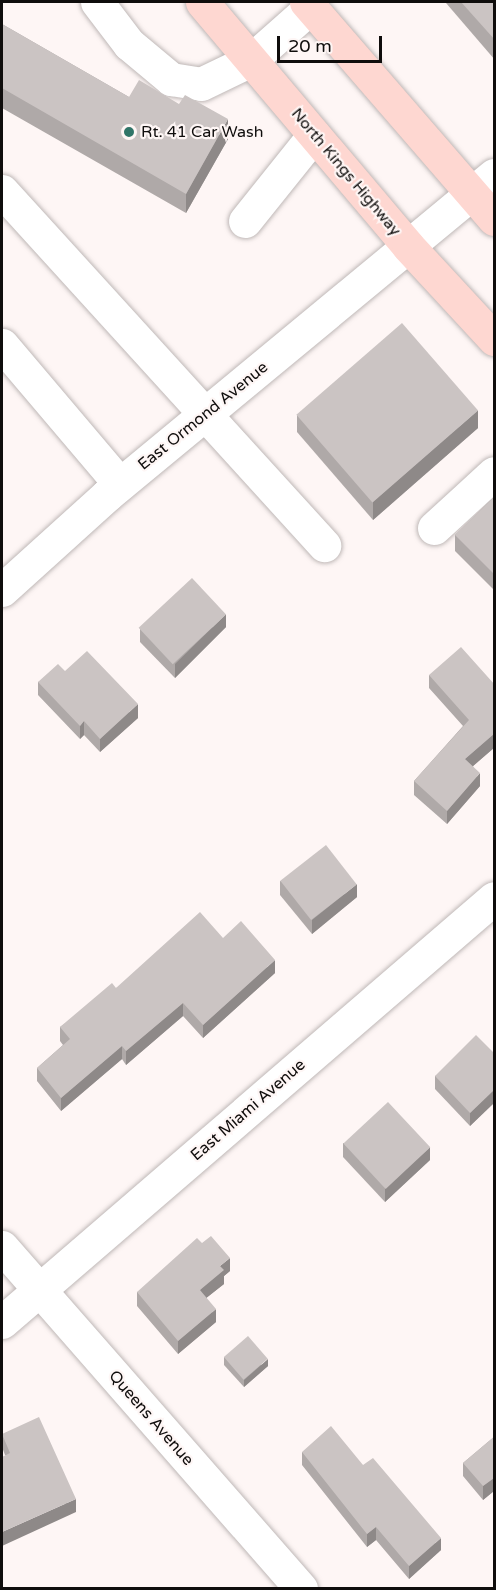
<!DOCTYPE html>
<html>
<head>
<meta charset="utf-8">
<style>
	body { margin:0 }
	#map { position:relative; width:496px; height:1590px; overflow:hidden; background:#fef6f5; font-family:"Varela Round",sans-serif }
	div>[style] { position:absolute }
	.roads { filter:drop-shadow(0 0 2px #bfb8b7) drop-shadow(0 0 2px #bfb8b7) }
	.minor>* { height:33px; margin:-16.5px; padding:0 16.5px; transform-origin:16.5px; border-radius:16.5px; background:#fff }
	.major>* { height:33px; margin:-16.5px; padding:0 16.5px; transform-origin:16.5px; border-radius:16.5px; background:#fed7d1 }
	.wall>* { inset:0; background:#afa9a8 }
	.shaded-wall>* { inset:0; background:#8e8988 }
	.building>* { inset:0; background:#cbc4c3; transform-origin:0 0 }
	.dots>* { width:16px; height:16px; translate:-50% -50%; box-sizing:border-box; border:3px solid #fef6f5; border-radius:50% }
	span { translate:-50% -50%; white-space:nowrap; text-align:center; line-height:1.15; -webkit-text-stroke:4.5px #fef6f5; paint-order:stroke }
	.poi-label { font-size:16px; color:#0f0d0c }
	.left { translate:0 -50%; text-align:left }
	.street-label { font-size:16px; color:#0f0d0c }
	.frame { position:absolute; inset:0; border:3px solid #0f0d0c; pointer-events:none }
	.scale { position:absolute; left:277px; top:36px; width:105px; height:27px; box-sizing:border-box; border:3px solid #0f0d0c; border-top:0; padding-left:8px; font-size:18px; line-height:21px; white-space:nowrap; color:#0f0d0c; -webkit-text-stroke:4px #fef6f5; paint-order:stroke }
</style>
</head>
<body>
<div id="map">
	<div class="roads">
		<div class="minor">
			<div style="left:97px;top:2px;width:53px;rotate:52.7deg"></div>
			<div style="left:129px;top:44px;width:55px;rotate:39.8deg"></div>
			<div style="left:171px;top:79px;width:30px;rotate:9deg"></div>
			<div style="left:201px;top:84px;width:55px;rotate:-25.6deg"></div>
			<div style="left:251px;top:60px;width:80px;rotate:-41.5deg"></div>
			<div style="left:2px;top:191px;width:479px;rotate:47.7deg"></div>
			<div style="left:245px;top:221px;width:110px;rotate:-51.3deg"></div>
			<div style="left:2px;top:345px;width:182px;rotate:49.7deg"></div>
			<div style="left:434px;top:528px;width:81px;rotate:-42.5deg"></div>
			<div style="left:2px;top:590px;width:142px;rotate:-42.1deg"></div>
			<div style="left:107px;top:495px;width:502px;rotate:-39.59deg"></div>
			<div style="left:2px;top:1247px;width:454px;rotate:48.8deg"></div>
			<div style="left:2px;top:1322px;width:649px;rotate:-40.75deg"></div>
		</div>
		<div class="major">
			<div style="left:202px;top:2px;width:319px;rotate:49.8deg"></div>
			<div style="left:408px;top:246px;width:127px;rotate:47.2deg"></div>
			<div style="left:306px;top:2px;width:287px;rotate:49.1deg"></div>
		</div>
	</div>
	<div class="wall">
		<div style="clip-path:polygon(446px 2px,495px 2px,495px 60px,446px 3px)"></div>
		<div style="clip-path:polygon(2px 24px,129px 97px,228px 139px,186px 213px,2px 108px)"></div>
		<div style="clip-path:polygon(297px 415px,478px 428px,373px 520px,297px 432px)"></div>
		<div style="clip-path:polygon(495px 496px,495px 591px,455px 551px,455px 535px)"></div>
		<div style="clip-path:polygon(226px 627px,175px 678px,140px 642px,140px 629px)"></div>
		<div style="clip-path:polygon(65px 671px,138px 718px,100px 752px,84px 735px,80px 739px,38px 695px,38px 682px)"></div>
		<div style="clip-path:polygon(429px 675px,495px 685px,495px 747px,473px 766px,480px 786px,447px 824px,414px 795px,414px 781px,463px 726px,429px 688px)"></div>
		<div style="clip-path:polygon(280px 881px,357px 897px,312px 934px,280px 895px)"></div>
		<div style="clip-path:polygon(223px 938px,275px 973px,203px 1038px,183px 1016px,126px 1065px,122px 1059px,61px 1111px,37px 1081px,37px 1068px,63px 1045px,60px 1041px,60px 1027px,116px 988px)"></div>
		<div style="clip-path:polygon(495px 1054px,495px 1102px,470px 1126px,435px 1089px,435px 1076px)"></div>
		<div style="clip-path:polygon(343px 1143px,430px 1160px,385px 1202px,343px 1157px)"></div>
		<div style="clip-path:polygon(230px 1271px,224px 1276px,224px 1284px,206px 1298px,216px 1322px,178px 1354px,137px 1306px,137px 1292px)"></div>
		<div style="clip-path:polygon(224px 1357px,268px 1366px,244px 1387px,224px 1365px)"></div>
		<div style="clip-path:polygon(2px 1434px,76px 1512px,5px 1455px,2px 1447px)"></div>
		<div style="clip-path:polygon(495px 1436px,495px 1492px,494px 1491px,483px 1500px,463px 1476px,463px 1463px)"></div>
		<div style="clip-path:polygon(302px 1452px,363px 1465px,441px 1550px,409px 1579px,376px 1540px,367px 1547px,302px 1465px)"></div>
	</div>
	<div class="shaded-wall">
		<div style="clip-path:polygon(228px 119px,228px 139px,186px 213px,186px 194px)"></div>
		<div style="clip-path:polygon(478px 410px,478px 428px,373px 520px,373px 502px)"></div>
		<div style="clip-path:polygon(226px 614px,226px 627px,175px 678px,175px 664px)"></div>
		<div style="clip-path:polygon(138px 704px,138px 718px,100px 752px,100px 739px)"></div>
		<div style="clip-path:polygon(84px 721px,84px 735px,80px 739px,80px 726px)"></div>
		<div style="clip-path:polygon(495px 733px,495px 747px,465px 773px,465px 759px)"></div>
		<div style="clip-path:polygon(480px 773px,480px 786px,447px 824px,447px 811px)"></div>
		<div style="clip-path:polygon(357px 884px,357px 897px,312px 934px,312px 920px)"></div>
		<div style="clip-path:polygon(275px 960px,275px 973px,203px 1038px,203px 1025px)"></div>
		<div style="clip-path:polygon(183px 1003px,183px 1016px,126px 1065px,126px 1051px)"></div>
		<div style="clip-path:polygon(122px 1046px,122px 1059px,61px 1111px,61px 1098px)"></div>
		<div style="clip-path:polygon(495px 1089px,495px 1102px,470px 1126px,470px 1113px)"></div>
		<div style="clip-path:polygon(430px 1147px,430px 1160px,385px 1202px,385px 1188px)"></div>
		<div style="clip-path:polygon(230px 1258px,230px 1271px,224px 1276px,224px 1284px,200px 1303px,200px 1290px,220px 1266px)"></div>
		<div style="clip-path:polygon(216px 1309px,216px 1322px,178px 1354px,178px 1341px)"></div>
		<div style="clip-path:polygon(268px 1359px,268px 1366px,244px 1387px,244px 1380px)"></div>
		<div style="clip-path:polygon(494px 1478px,494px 1491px,483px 1500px,483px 1486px)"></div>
		<div style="clip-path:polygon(76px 1499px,76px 1512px,2px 1546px,2px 1532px)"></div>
		<div style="clip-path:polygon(376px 1527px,376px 1540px,367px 1547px,367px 1534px)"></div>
		<div style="clip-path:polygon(441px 1538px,441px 1550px,409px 1579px,409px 1566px)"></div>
	</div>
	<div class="building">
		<div style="clip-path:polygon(461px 2px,495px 2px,495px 40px)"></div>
		<div style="clip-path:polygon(2px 24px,129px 97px,139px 80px,179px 104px,185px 95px,228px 119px,186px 194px,2px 88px)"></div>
		<div style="left:402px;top:323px;width:116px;height:140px;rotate:49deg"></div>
		<div style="clip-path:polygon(495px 496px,495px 575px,455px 535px)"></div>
		<div style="left:192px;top:578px;width:50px;height:73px;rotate:47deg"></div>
		<div style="clip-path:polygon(461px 647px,495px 685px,495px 733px,465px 759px,480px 773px,447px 811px,414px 781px,469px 720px,429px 675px)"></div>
		<div style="clip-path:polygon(87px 651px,138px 704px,100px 739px,84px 721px,80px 726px,38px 682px,58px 664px,65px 671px)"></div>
		<div style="left:326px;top:845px;width:50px;height:58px;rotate:52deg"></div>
		<div style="clip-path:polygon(200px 912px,223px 938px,241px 921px,275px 960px,203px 1025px,183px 1003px,126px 1051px,122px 1046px,61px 1098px,37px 1068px,70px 1039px,60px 1027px,112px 983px,116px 988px)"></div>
		<div style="clip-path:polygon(476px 1035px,495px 1054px,495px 1089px,470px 1113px,435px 1076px)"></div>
		<div style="left:388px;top:1102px;width:62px;height:61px;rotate:47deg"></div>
		<div style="clip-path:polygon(211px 1236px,230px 1258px,220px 1266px,224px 1270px,200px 1290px,216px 1309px,178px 1341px,137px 1292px,197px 1238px,202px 1243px)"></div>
		<div style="left:248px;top:1336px;width:30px;height:32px;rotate:49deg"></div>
		<div style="clip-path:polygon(39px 1417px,76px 1499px,2px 1532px,2px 1457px,10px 1453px,2px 1434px)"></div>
		<div style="clip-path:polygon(331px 1426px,363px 1465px,373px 1458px,441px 1538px,409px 1566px,376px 1527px,367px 1534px,302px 1452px)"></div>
		<div style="clip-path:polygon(495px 1436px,495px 1479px,494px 1478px,483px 1486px,463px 1463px)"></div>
	</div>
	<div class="dots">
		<div style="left:129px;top:132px;background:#307568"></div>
	</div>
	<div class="poi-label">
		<span class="left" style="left:141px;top:132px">Rt. 41 Car Wash</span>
	</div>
	<div class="street-label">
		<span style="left:346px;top:172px;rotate:50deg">North Kings Highway</span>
		<span style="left:203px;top:416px;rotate:-39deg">East Ormond Avenue</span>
		<span style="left:248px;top:1110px;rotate:-41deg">East Miami Avenue</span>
		<span style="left:151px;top:1418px;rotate:49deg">Queens Avenue</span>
	</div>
	<div class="frame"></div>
	<div class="scale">20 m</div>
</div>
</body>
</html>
